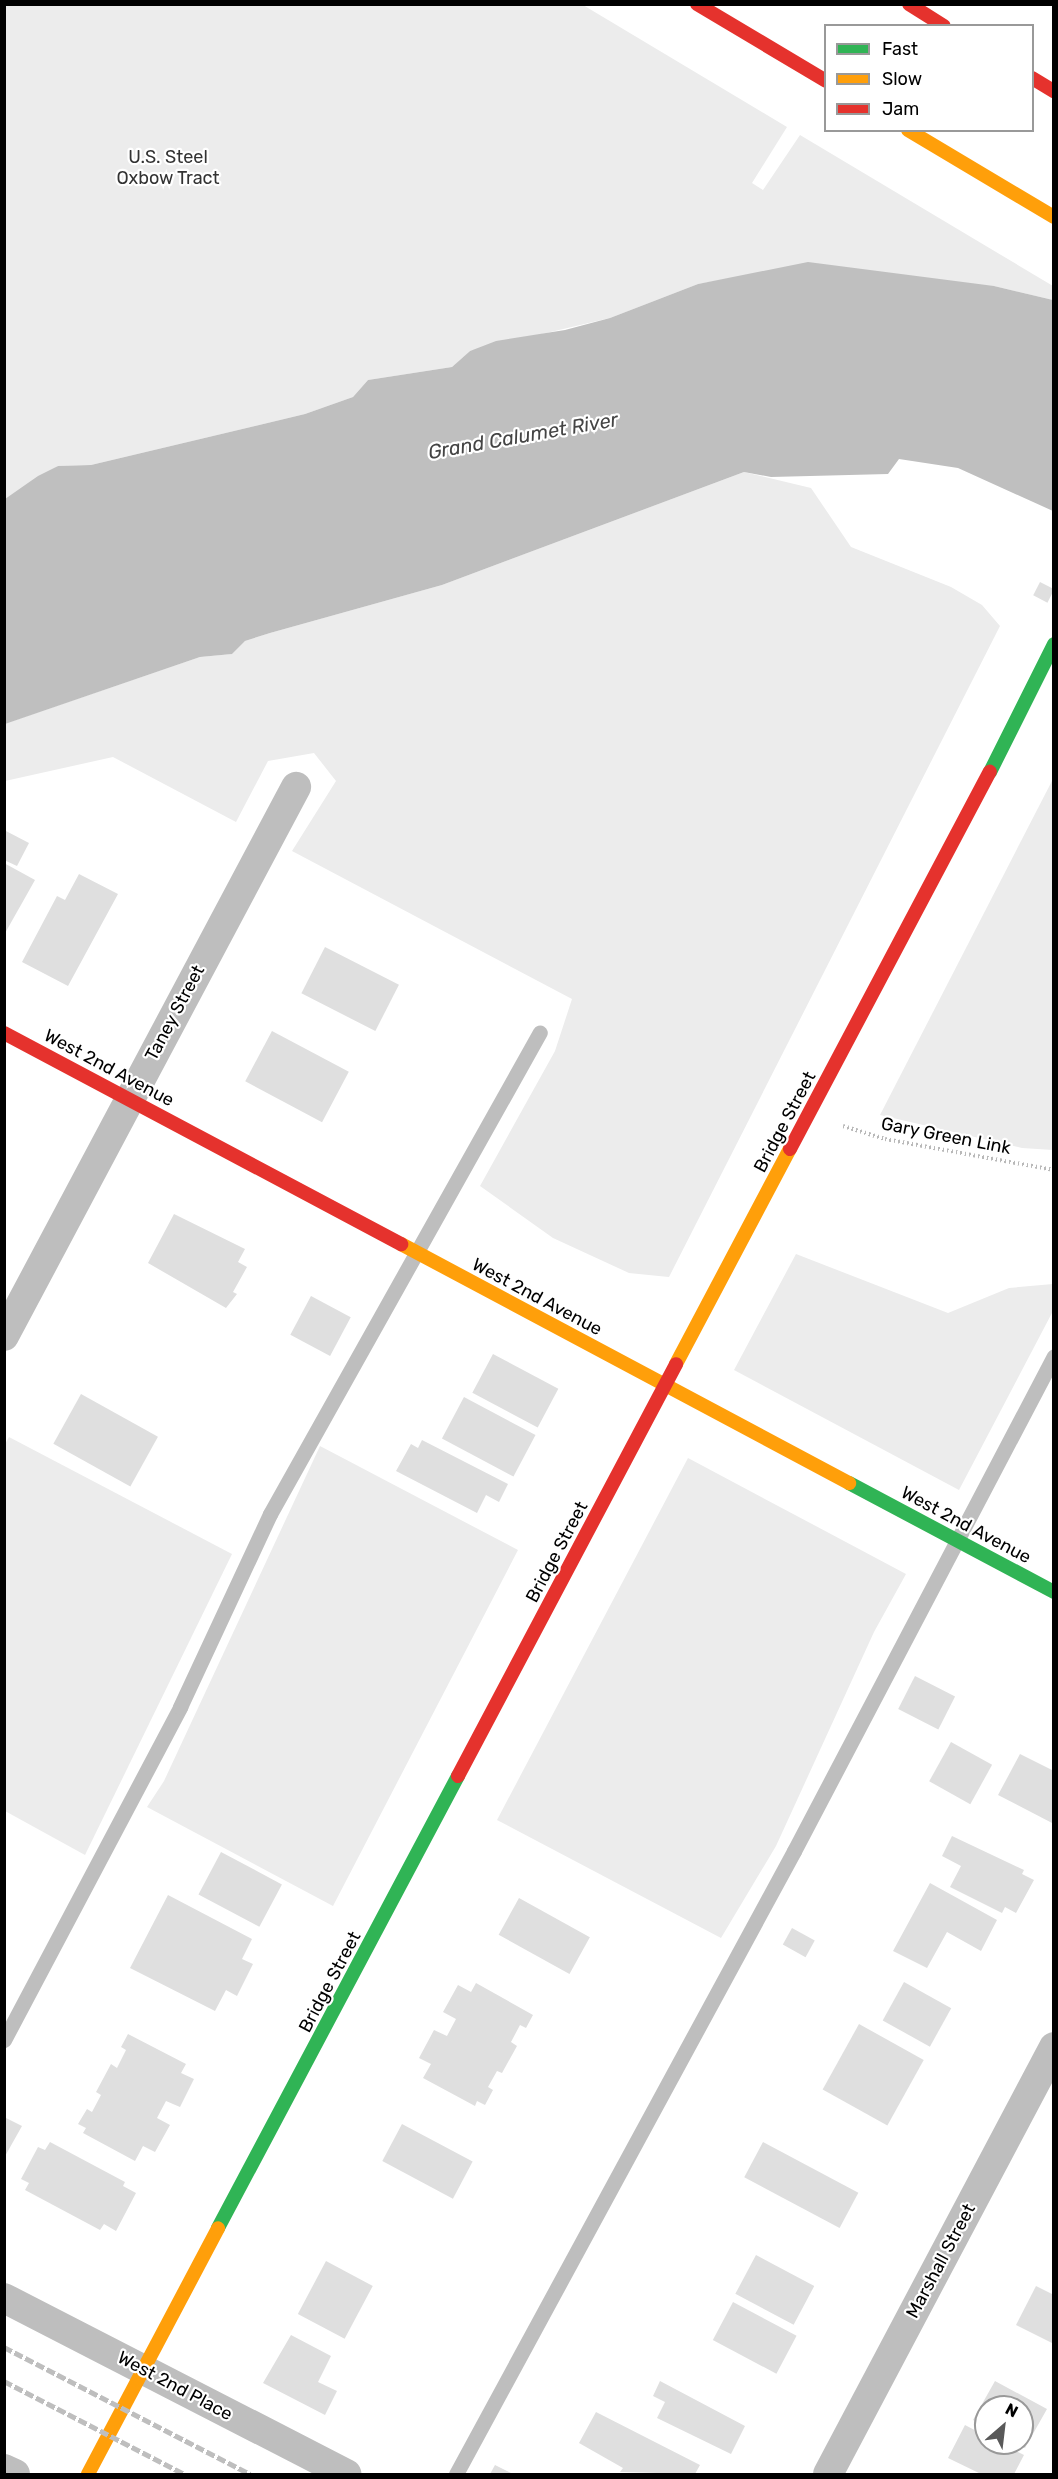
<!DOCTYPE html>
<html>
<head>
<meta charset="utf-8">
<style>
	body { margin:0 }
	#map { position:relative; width:1058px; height:2479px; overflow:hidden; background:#fff; font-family:Rubik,sans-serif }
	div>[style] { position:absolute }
	.green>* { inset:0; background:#ececec }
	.water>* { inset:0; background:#bfbfbf }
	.building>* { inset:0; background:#dfdfdf; transform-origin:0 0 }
	.path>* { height:4px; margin-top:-2px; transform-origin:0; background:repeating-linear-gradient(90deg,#b9b9b9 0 1.5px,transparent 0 4.5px) }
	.lane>* { height:15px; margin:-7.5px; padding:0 7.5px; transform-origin:7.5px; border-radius:7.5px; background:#bebebe }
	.street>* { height:30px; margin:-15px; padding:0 15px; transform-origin:15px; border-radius:15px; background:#bebebe }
	.fast>* { height:14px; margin:-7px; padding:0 7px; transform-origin:7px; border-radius:7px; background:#30b455 }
	.slow>* { height:14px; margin:-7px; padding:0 7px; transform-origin:7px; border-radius:7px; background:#ff9f0a }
	.jam>* { height:14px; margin:-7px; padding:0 7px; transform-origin:7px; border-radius:7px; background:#e5322d }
	.rail>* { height:4.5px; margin-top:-2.25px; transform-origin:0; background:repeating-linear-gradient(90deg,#bebebe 0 9px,transparent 0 12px) }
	span { translate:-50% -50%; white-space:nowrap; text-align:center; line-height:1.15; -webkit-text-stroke:4.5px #fff; paint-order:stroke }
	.park-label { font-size:18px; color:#333 }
	.street-label { font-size:18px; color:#000 }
	.water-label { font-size:20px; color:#444; font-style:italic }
	.frame { position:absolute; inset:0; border:6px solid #000; pointer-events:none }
	.legend { position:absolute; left:824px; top:24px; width:210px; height:108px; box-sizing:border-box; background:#fff; border:2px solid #999; margin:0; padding:8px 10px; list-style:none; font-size:18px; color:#000 }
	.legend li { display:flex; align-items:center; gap:12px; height:30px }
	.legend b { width:30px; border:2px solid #999 }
	.north { position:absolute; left:974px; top:2395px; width:60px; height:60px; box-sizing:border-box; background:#fff; border:2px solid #999; border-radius:50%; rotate:28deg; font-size:16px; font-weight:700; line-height:24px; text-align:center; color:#000 }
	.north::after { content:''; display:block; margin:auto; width:21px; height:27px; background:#595959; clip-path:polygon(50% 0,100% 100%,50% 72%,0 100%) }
</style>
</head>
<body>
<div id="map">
	<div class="green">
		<div style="clip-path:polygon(5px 5px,583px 5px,787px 127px,752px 183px,763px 190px,800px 135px,1053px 286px,1053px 300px,994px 286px,743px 276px,698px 284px,610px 318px,470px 351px,452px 367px,368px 380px,353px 397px,305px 414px,91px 465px,58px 466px,5px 499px)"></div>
		<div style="clip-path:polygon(744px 472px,811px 488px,851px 547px,951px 587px,982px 605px,1000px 626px,669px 1277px,629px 1273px,553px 1238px,480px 1186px,555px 1051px,572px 999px,292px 851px,336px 781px,314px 753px,268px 761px,236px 822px,113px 757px,5px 781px,4px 724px,200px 657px,232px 654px,245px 641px,270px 633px,442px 585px)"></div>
		<div style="clip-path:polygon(1053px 779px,1053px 1150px,1022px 1148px,880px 1115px)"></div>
		<div style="clip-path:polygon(796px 1254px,948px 1313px,1009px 1288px,1053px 1284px,1053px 1311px,959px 1490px,734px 1370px)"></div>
		<div style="clip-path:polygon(9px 1437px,232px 1554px,85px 1855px,5px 1811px,4px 1446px)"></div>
		<div style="clip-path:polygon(320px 1446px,518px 1550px,333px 1906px,147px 1807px,164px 1781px)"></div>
		<div style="clip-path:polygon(688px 1458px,906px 1574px,874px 1632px,776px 1846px,721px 1938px,497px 1820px)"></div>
	</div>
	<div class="water">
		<div style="clip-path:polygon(808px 262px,994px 286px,1053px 300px,1053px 511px,958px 468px,899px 459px,888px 474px,771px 477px,744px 472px,442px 585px,270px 633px,245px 641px,232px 654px,200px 657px,5px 724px,5px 499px,38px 476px,58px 466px,91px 465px,305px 414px,353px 397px,368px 380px,452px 367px,470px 351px,496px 341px,565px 330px,610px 318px,698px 284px)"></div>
	</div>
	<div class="building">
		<div style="left:1040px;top:582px;width:16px;height:15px;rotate:27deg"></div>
		<div style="clip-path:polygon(4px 830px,29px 843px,17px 866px,4px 860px)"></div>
		<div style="clip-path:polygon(4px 863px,35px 880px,4px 935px)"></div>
		<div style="clip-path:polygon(79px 874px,118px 894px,68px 986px,22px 962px,57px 896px,65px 900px)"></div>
		<div style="left:325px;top:947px;width:83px;height:52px;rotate:27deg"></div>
		<div style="left:272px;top:1031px;width:87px;height:57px;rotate:28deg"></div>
		<div style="clip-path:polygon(174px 1214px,245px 1249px,238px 1262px,247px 1267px,233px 1292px,237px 1294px,226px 1308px,148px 1263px)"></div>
		<div style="left:311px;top:1296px;width:45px;height:44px;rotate:28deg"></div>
		<div style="left:493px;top:1354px;width:74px;height:44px;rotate:28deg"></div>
		<div style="left:81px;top:1394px;width:88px;height:57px;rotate:29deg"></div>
		<div style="left:464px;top:1397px;width:81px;height:47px;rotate:28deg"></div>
		<div style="clip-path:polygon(422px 1440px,508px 1484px,499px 1502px,486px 1495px,477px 1513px,396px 1471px,411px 1444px,418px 1448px)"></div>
		<div style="left:915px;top:1676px;width:45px;height:37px;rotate:27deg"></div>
		<div style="left:951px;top:1742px;width:47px;height:45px;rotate:29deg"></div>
		<div style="clip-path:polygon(1020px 1754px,1054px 1771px,1054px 1824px,998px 1795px)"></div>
		<div style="clip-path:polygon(952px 1836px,1024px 1870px,1022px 1874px,1034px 1880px,1016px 1913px,1005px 1907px,1002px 1913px,950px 1887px,961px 1866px,942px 1856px)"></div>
		<div style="left:221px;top:1852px;width:69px;height:48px;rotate:28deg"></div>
		<div style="clip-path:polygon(930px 1883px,997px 1920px,981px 1951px,947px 1932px,927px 1968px,893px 1951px)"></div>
		<div style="clip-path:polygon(168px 1895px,252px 1939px,242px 1959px,253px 1964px,237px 1996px,226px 1990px,215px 2011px,130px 1968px)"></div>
		<div style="left:519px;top:1898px;width:81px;height:42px;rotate:29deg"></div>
		<div style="left:792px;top:1928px;width:26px;height:19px;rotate:29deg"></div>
		<div style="left:904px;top:1982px;width:54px;height:44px;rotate:29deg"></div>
		<div style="clip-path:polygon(476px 1983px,533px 2015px,526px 2028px,520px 2025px,511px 2042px,517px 2046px,502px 2073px,497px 2071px,488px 2087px,493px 2090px,485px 2105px,477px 2101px,475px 2106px,423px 2078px,431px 2064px,419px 2058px,434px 2030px,447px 2036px,456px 2019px,443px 2012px,458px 1985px,471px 1992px)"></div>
		<div style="left:859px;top:2024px;width:74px;height:75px;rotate:29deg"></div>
		<div style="clip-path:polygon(128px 2034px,186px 2064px,181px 2073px,194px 2079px,180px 2107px,166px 2101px,157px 2118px,170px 2125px,155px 2152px,143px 2146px,135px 2161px,83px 2133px,86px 2128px,78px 2124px,87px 2109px,92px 2112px,101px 2095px,96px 2092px,111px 2064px,117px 2068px,126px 2050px,121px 2047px)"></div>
		<div style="clip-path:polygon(4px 2117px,22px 2126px,4px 2158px)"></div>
		<div style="left:402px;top:2124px;width:80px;height:42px;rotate:28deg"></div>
		<div style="clip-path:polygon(50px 2142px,125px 2182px,123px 2186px,136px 2193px,116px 2231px,104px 2224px,100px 2230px,25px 2190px,29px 2183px,21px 2179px,38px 2147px,45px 2150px)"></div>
		<div style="left:763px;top:2142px;width:108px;height:40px;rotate:28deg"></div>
		<div style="left:756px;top:2255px;width:66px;height:44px;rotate:28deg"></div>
		<div style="left:326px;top:2261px;width:53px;height:60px;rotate:28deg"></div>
		<div style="clip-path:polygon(1036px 2286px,1054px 2295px,1054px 2344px,1016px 2325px)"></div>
		<div style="left:733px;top:2302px;width:72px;height:43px;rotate:28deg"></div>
		<div style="clip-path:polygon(291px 2335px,331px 2356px,318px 2382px,337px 2391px,325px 2415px,263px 2383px)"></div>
		<div style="clip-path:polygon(660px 2381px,745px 2426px,731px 2454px,657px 2418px,665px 2402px,653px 2396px)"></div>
		<div style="clip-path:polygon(995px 2381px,1047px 2409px,1025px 2448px,1016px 2443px,1022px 2443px,1022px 2407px,986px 2407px,986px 2426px,973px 2420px)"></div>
		<div style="clip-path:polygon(596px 2412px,700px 2465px,695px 2474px,620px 2472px,623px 2468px,579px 2443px)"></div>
		<div style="clip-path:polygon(965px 2425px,986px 2436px,986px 2443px,1000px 2443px,1024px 2455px,1014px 2474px,981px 2474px,948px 2458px)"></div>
		<div style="clip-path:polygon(495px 2465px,513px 2474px,490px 2474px)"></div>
	</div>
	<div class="path">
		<div style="left:843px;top:1126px;width:44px;rotate:17.2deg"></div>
		<div style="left:885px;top:1139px;width:172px;rotate:10.4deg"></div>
	</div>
	<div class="lane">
		<div style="left:4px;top:2040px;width:377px;rotate:-62.1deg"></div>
		<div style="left:180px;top:1707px;width:213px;rotate:-65deg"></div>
		<div style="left:270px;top:1514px;width:552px;rotate:-60.74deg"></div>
		<div style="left:456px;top:2474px;width:709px;rotate:-61.52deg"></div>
		<div style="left:794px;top:1851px;width:559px;rotate:-62.29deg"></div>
	</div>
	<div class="street">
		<div style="left:4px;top:1336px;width:622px;rotate:-61.99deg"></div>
		<div style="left:4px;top:2298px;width:385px;rotate:27.2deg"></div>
		<div style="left:4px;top:2469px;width:12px;rotate:24deg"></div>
		<div style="left:828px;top:2474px;width:483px;rotate:-62.1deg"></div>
	</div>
	<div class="fast">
		<div style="left:990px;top:772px;width:143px;rotate:-63.4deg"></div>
		<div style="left:849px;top:1483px;width:232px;rotate:28deg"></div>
		<div style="left:218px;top:2228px;width:512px;rotate:-62.03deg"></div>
	</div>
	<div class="slow">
		<div style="left:908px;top:130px;width:170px;rotate:30.8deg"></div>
		<div style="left:401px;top:1244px;width:508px;rotate:28.08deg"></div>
		<div style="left:676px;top:1364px;width:243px;rotate:-62.1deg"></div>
		<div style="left:88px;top:2474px;width:278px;rotate:-62.1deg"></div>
	</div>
	<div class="jam">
		<div style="left:697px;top:4px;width:150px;rotate:30.8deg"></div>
		<div style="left:909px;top:4px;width:41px;rotate:32.2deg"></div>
		<div style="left:1032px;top:78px;width:26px;rotate:31deg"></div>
		<div style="left:4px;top:1033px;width:450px;rotate:28deg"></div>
		<div style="left:790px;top:1149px;width:427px;rotate:-62.1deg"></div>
		<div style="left:458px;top:1776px;width:466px;rotate:-62.1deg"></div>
	</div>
	<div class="rail">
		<div style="left:4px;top:2347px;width:277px;rotate:27.3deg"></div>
		<div style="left:4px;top:2381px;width:203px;rotate:27.3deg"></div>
	</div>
	<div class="park-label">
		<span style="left:168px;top:168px">U.S. Steel<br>Oxbow Tract</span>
	</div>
	<div class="street-label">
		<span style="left:175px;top:1013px;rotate:-62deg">Taney Street</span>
		<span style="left:109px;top:1068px;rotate:28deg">West 2nd Avenue</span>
		<span style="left:785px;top:1122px;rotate:-62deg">Bridge Street</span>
		<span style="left:946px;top:1136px;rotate:11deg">Gary Green Link</span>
		<span style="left:537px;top:1297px;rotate:28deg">West 2nd Avenue</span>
		<span style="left:966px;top:1525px;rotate:28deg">West 2nd Avenue</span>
		<span style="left:557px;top:1552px;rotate:-62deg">Bridge Street</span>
		<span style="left:330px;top:1982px;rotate:-62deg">Bridge Street</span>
		<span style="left:941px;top:2261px;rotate:-62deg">Marshall Street</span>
		<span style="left:175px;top:2386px;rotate:28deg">West 2nd Place</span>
	</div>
	<div class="water-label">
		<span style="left:523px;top:436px;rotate:-10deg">Grand Calumet River</span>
	</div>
	<div class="frame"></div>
	<ul class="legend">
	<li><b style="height:8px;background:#30b455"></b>Fast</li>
	<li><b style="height:8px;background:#ff9f0a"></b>Slow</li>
	<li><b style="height:8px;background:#e5322d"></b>Jam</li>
	</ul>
	<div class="north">N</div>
</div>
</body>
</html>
